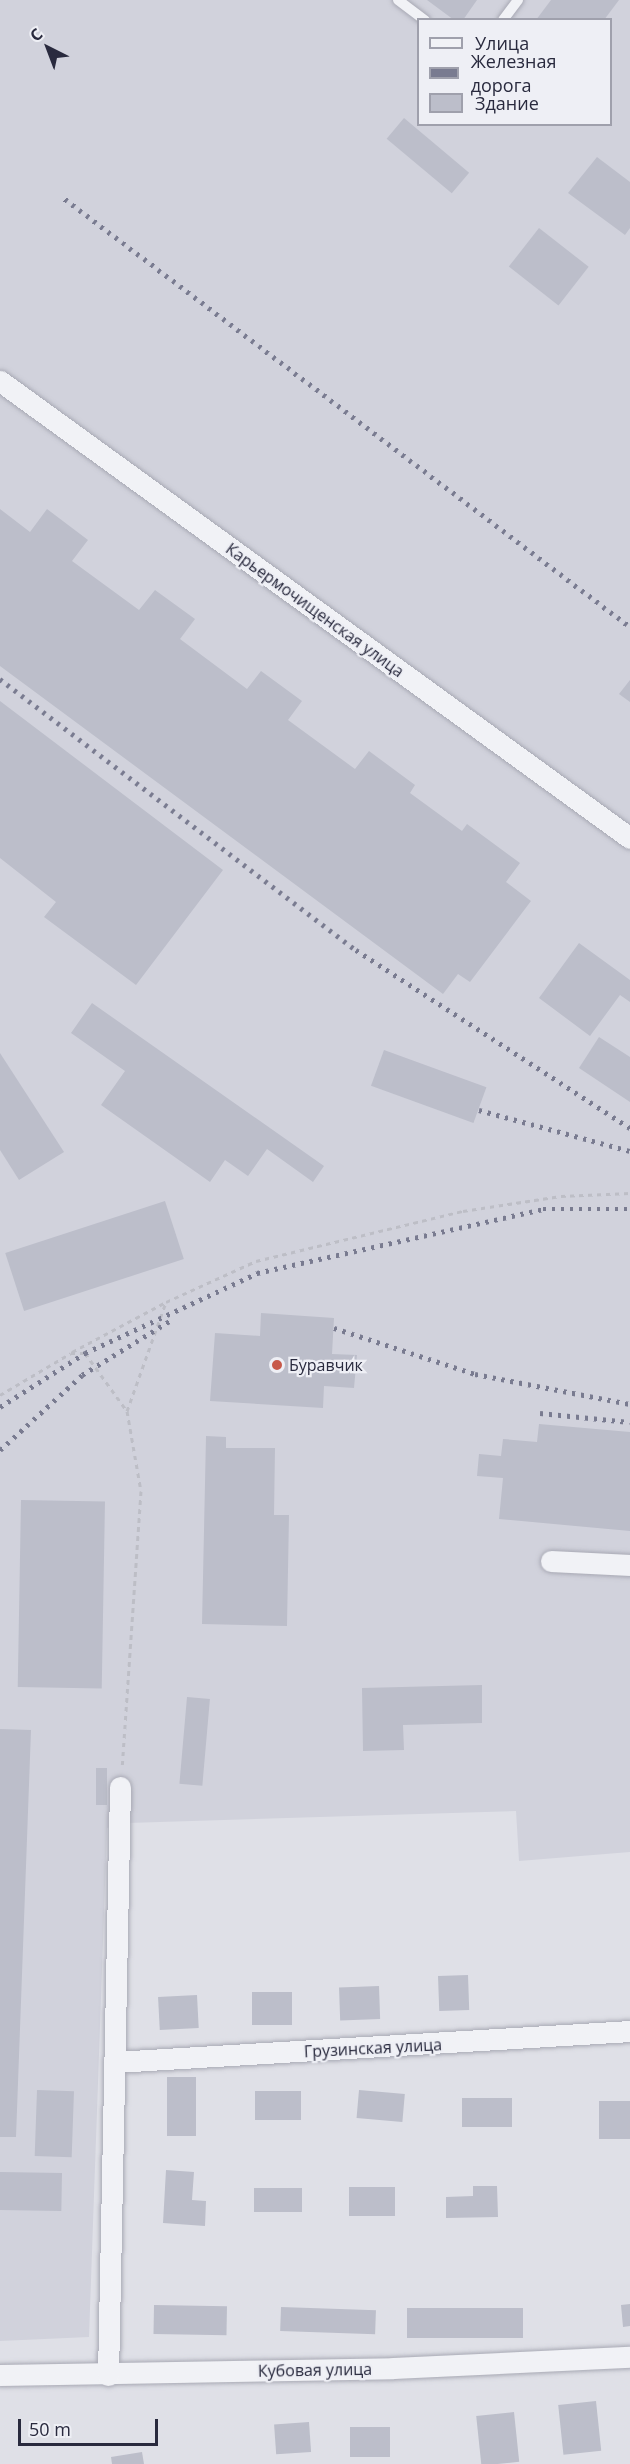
<!DOCTYPE html>
<html>
<head>
<meta charset="utf-8">
<style>
	body { margin:0 }
	#map { position:relative; width:630px; height:2464px; overflow:hidden; background:#dfe0e7; font-family:"Open Sans",sans-serif }
	div>[style] { position:absolute }
	.built>* { inset:0; background:#d1d2dc }
	.building>* { inset:0; background:#bcbeca; transform-origin:0 0 }
	.path>* { height:3px; margin-top:-1.5px; transform-origin:0; background:repeating-linear-gradient(90deg,#bdbec6 0 4.5px,transparent 0 9px) }
	.roads { filter:drop-shadow(0 0 2px #a8a9b4) drop-shadow(0 0 2px #a8a9b4) }
	.lane>* { height:10px; margin:-5px; padding:0 5px; transform-origin:5px; border-radius:5px; background:#f1f2f6 }
	.street>* { height:21px; margin:-10.5px; padding:0 10.5px; transform-origin:10.5px; border-radius:10.5px; background:#f1f2f6 }
	.rail>* { height:4.5px; margin-top:-2.25px; transform-origin:0; background:repeating-linear-gradient(90deg,#797b90 0 3px,transparent 0 9px) }
	.dots>* { width:16px; height:16px; translate:-50% -50%; box-sizing:border-box; border:3px solid #eeeff5; border-radius:50% }
	span { translate:-50% -50%; white-space:nowrap; text-align:center; line-height:1.15; -webkit-text-stroke:4.5px #eeeff5; paint-order:stroke }
	.street-label { font-size:16px; color:#292a3e }
	.poi-label { font-size:16px; color:#292a3e }
	.left { translate:0 -50%; text-align:left }
	.legend { position:absolute; left:417px; top:18px; width:195px; height:108px; box-sizing:border-box; background:#eeeff5; border:2px solid #9fa0ac; margin:0; padding:8px 10px; list-style:none; font-size:18px; color:#292a3e }
	.legend li { display:flex; align-items:center; gap:12px; height:30px }
	.legend b { width:30px; border:2px solid #9fa0ac }
	.north { position:absolute; left:18px; top:18px; width:60px; height:60px; -webkit-text-stroke:4px #eeeff5; paint-order:stroke; rotate:318deg; font-size:16px; font-weight:700; line-height:24px; text-align:center; color:#292a3e }
	.north::after { content:''; display:block; margin:auto; width:21px; height:27px; background:#292a3e; clip-path:polygon(50% 0,100% 100%,50% 72%,0 100%) }
	.scale { position:absolute; left:18px; top:2419px; width:140px; height:27px; box-sizing:border-box; border:3px solid #292a3e; border-top:0; padding-left:8px; font-size:18px; line-height:21px; white-space:nowrap; color:#292a3e; -webkit-text-stroke:4px #eeeff5; paint-order:stroke }
</style>
</head>
<body>
<div id="map">
	<div class="built">
		<div style="clip-path:polygon(evenodd,0 0,630px 0,630px 1852px,519px 1861px,516px 1811px,128px 1823px,107px 1828px,89px 2337px,0 2341px,0 0,418px 20px,610px 20px,610px 124px,418px 124px,418px 20px)"></div>
	</div>
	<div class="building">
		<div style="clip-path:polygon(427px 0,477px 0,463px 20px,454px 20px)"></div>
		<div style="clip-path:polygon(551px 0,619px 0,604px 20px,536px 20px)"></div>
		<div style="left:404px;top:118px;width:85px;height:27px;rotate:40deg"></div>
		<div style="clip-path:polygon(597px 157px,630px 182px,630px 228px,625px 235px,568px 193px)"></div>
		<div style="left:539px;top:228px;width:63px;height:49px;rotate:38deg"></div>
		<div style="clip-path:polygon(0 509px,30px 532px,47px 509px,88px 540px,72px 561px,139px 610px,155px 590px,195px 619px,180px 639px,247px 689px,261px 671px,302px 701px,288px 720px,355px 769px,369px 751px,415px 785px,410px 793px,462px 831px,467px 824px,520px 863px,506px 882px,531px 901px,470px 982px,458px 974px,443px 994px,0 666px)"></div>
		<div style="clip-path:polygon(630px 680px,630px 702px,619px 694px)"></div>
		<div style="clip-path:polygon(0 701px,223px 870px,136px 985px,44px 917px,56px 902px,0 858px)"></div>
		<div style="clip-path:polygon(579px 943px,630px 980px,630px 1002px,620px 995px,590px 1036px,539px 998px)"></div>
		<div style="clip-path:polygon(92px 1003px,324px 1166px,313px 1182px,267px 1149px,248px 1176px,225px 1160px,210px 1182px,101px 1105px,125px 1071px,71px 1033px)"></div>
		<div style="clip-path:polygon(599px 1037px,630px 1057px,630px 1102px,579px 1068px)"></div>
		<div style="left:384px;top:1050px;width:109px;height:38px;rotate:20deg"></div>
		<div style="clip-path:polygon(0 1053px,64px 1152px,19px 1180px,0 1150px)"></div>
		<div style="left:165px;top:1201px;width:61px;height:168px;rotate:72deg"></div>
		<div style="clip-path:polygon(261px 1313px,334px 1318px,332px 1354px,357px 1355px,354px 1388px,324px 1386px,323px 1408px,210px 1401px,215px 1333px,260px 1336px)"></div>
		<div style="clip-path:polygon(539px 1424px,630px 1432px,630px 1531px,499px 1519px,503px 1478px,477px 1476px,479px 1454px,501px 1456px,503px 1439px,537px 1442px)"></div>
		<div style="clip-path:polygon(206px 1436px,226px 1437px,226px 1448px,275px 1448px,274px 1515px,289px 1515px,287px 1626px,202px 1624px)"></div>
		<div style="left:21px;top:1500px;width:84px;height:187px;rotate:1deg"></div>
		<div style="clip-path:polygon(482px 1685px,482px 1723px,403px 1725px,404px 1750px,363px 1751px,362px 1688px)"></div>
		<div style="left:187px;top:1697px;width:23px;height:87px;rotate:5deg"></div>
		<div style="clip-path:polygon(0 1729px,31px 1730px,16px 2137px,0 2137px)"></div>
		<div style="left:107px;top:1768px;width:37px;height:11px;rotate:90deg"></div>
		<div style="left:468px;top:1975px;width:35px;height:30px;rotate:88deg"></div>
		<div style="left:379px;top:1986px;width:33px;height:40px;rotate:88deg"></div>
		<div style="left:252px;top:1992px;width:40px;height:33px"></div>
		<div style="left:197px;top:1995px;width:33px;height:39px;rotate:87deg"></div>
		<div style="left:167px;top:2077px;width:29px;height:59px"></div>
		<div style="left:37px;top:2090px;width:37px;height:66px;rotate:2deg"></div>
		<div style="left:359px;top:2090px;width:46px;height:28px;rotate:5deg"></div>
		<div style="left:255px;top:2091px;width:46px;height:29px"></div>
		<div style="left:462px;top:2098px;width:50px;height:29px"></div>
		<div style="left:599px;top:2101px;width:31px;height:38px"></div>
		<div style="clip-path:polygon(166px 2170px,194px 2172px,192px 2200px,206px 2201px,205px 2226px,163px 2223px)"></div>
		<div style="left:0;top:2172px;width:62px;height:38px;rotate:1deg"></div>
		<div style="clip-path:polygon(473px 2186px,497px 2186px,498px 2217px,446px 2218px,446px 2197px,473px 2196px)"></div>
		<div style="left:349px;top:2187px;width:46px;height:29px"></div>
		<div style="left:254px;top:2188px;width:48px;height:24px"></div>
		<div style="clip-path:polygon(630px 2304px,630px 2326px,623px 2327px,621px 2305px)"></div>
		<div style="left:154px;top:2305px;width:73px;height:29px;rotate:1deg"></div>
		<div style="left:281px;top:2307px;width:95px;height:24px;rotate:2deg"></div>
		<div style="left:407px;top:2308px;width:116px;height:30px"></div>
		<div style="left:596px;top:2401px;width:50px;height:38px;rotate:84deg"></div>
		<div style="left:514px;top:2412px;width:50px;height:38px;rotate:84deg"></div>
		<div style="left:309px;top:2422px;width:30px;height:35px;rotate:86deg"></div>
		<div style="left:350px;top:2427px;width:40px;height:30px"></div>
		<div style="clip-path:polygon(142px 2452px,144px 2464px,112px 2464px,111px 2457px)"></div>
	</div>
	<div class="path">
		<div style="left:72px;top:1352px;width:104px;rotate:-28deg"></div>
		<div style="left:0;top:1395px;width:82px;rotate:-30.6deg"></div>
		<div style="left:71px;top:1353px;width:14px"></div>
		<div style="left:85px;top:1353px;width:72px;rotate:54.1deg"></div>
		<div style="left:127px;top:1411px;width:81px;rotate:80.1deg"></div>
		<div style="left:141px;top:1491px;width:277px;rotate:93.9deg"></div>
		<div style="left:127px;top:1411px;width:116px;rotate:-70.3deg"></div>
		<div style="left:166px;top:1302px;width:99px;rotate:-24.5deg"></div>
		<div style="left:256px;top:1261px;width:213px;rotate:-13.6deg"></div>
		<div style="left:463px;top:1211px;width:99px;rotate:-8.7deg"></div>
		<div style="left:561px;top:1196px;width:69px;rotate:-2.5deg"></div>
	</div>
	<div class="roads">
		<div class="lane">
			<div style="left:398px;top:0;width:34px;rotate:37deg"></div>
			<div style="left:503px;top:20px;width:25px;rotate:-53deg"></div>
		</div>
		<div class="street">
			<div style="left:0;top:381px;width:778px;rotate:35.96deg"></div>
			<div style="left:551px;top:1561px;width:79px;rotate:2.9deg"></div>
			<div style="left:115px;top:2062px;width:516px;rotate:-3.44deg"></div>
			<div style="left:0;top:2375px;width:393px;rotate:-1deg"></div>
			<div style="left:393px;top:2368px;width:237px;rotate:-2.7deg"></div>
			<div style="left:108px;top:2375px;width:588px;rotate:-88.83deg"></div>
		</div>
	</div>
	<div class="rail">
		<div style="left:65px;top:199px;width:709px;rotate:37.14deg"></div>
		<div style="left:0;top:679px;width:447px;rotate:37.3deg"></div>
		<div style="left:356px;top:950px;width:327px;rotate:33deg"></div>
		<div style="left:479px;top:1110px;width:156px;rotate:15.2deg"></div>
		<div style="left:334px;top:1328px;width:148px;rotate:18.1deg"></div>
		<div style="left:475px;top:1374px;width:158px;rotate:11deg"></div>
		<div style="left:0;top:1407px;width:101px;rotate:-32.4deg"></div>
		<div style="left:85px;top:1353px;width:190px;rotate:-24.9deg"></div>
		<div style="left:257px;top:1273px;width:293px;rotate:-12.6deg"></div>
		<div style="left:543px;top:1209px;width:87px"></div>
		<div style="left:540px;top:1413px;width:90px;rotate:5.7deg"></div>
		<div style="left:0;top:1450px;width:111px;rotate:-42.4deg"></div>
		<div style="left:82px;top:1375px;width:105px;rotate:-31.7deg"></div>
	</div>
	<div class="dots">
		<div style="left:277px;top:1365px;background:#c75849"></div>
	</div>
	<div class="street-label">
		<span style="left:315px;top:610px;rotate:36deg">Карьермочищенская улица</span>
		<span style="left:373px;top:2048px;rotate:-3deg">Грузинская улица</span>
		<span style="left:315px;top:2370px;rotate:-1deg">Кубовая улица</span>
	</div>
	<div class="poi-label">
		<span class="left" style="left:289px;top:1365px">Буравчик</span>
	</div>
	<ul class="legend">
	<li><b style="height:8px;background:#f1f2f6"></b>Улица</li>
	<li><b style="height:8px;background:#797b90"></b>Железная дорога</li>
	<li><b style="height:16px;background:#bcbeca"></b>Здание</li>
	</ul>
	<div class="north">С</div>
	<div class="scale">50 m</div>
</div>
</body>
</html>
